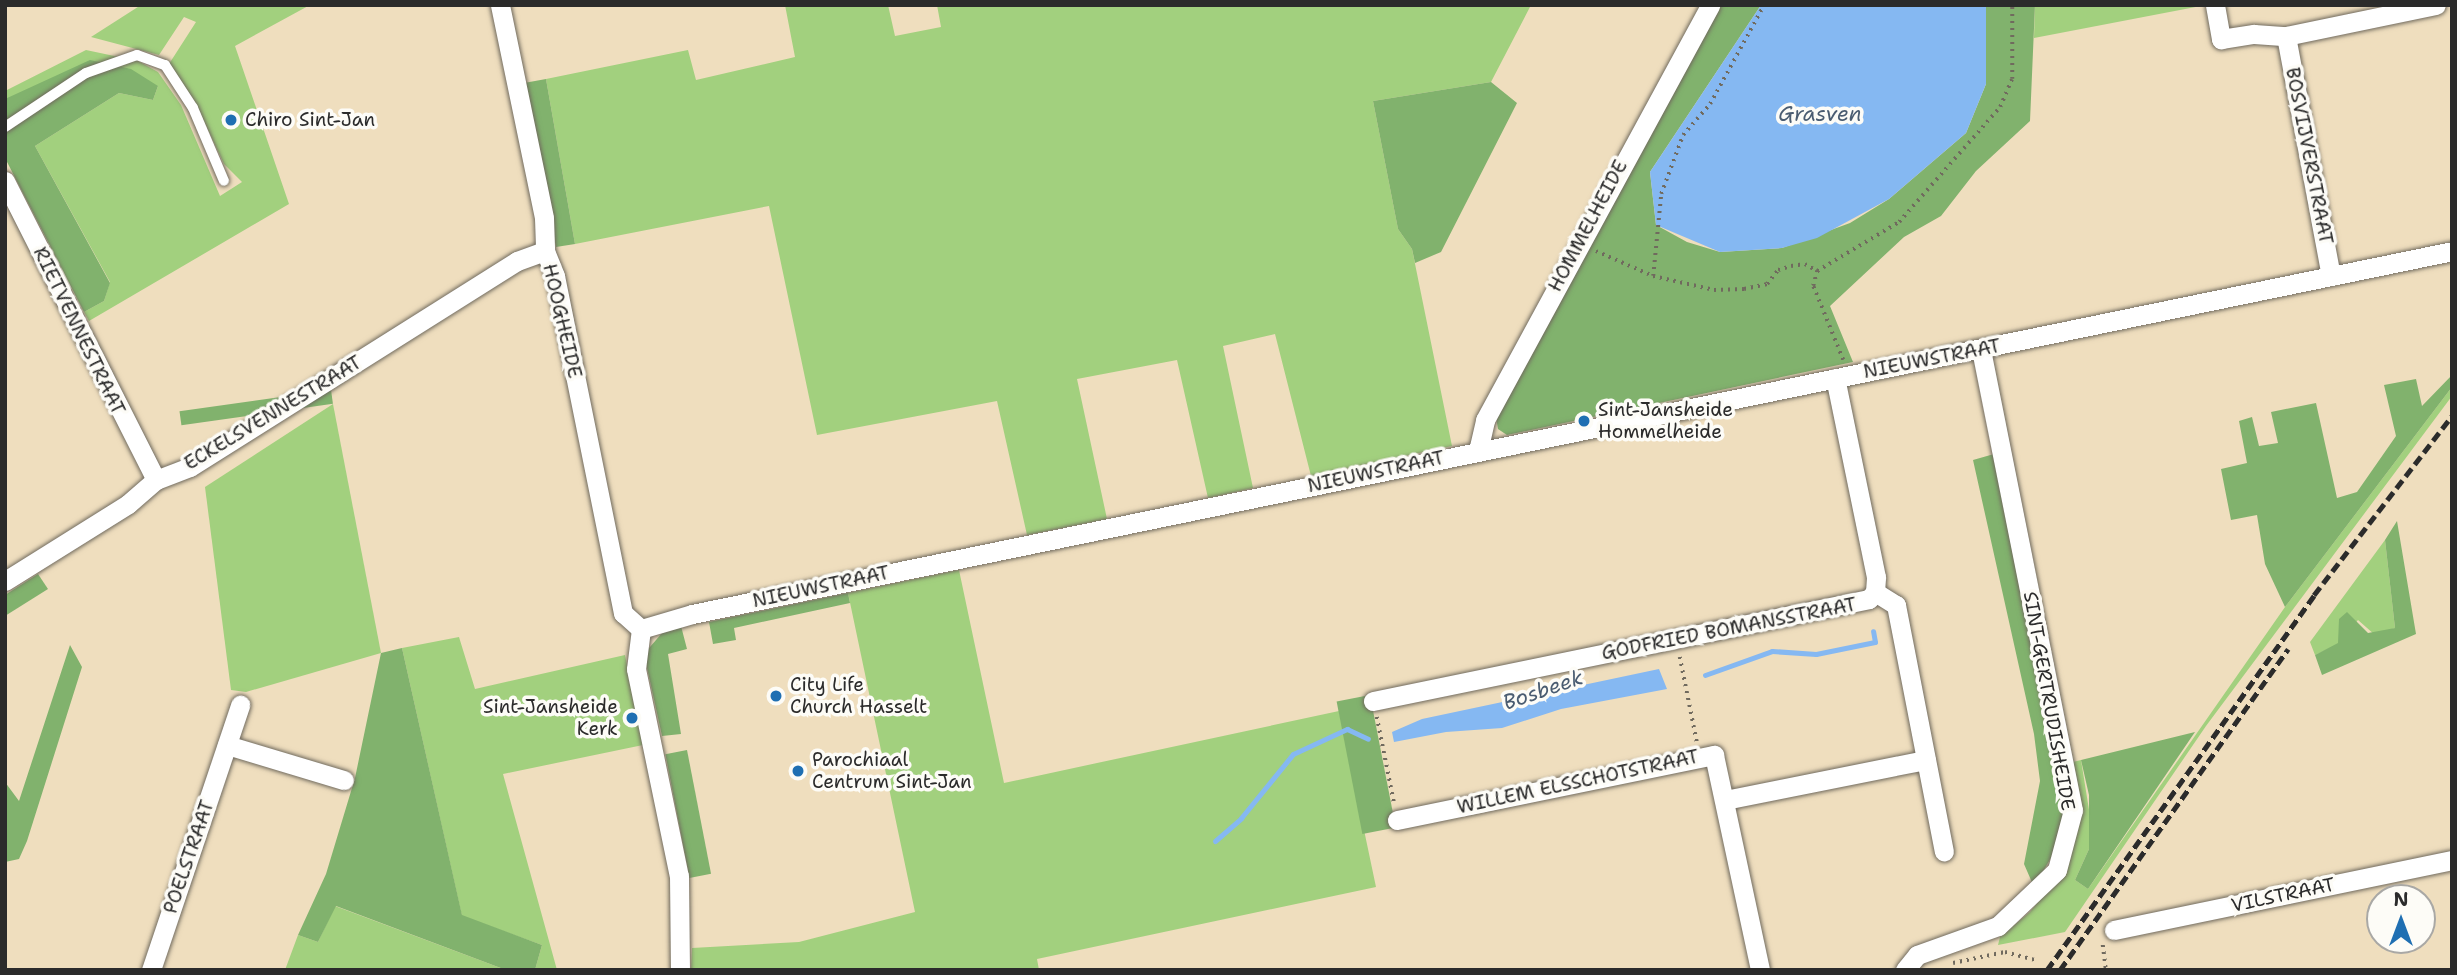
<!DOCTYPE html>
<html>
<head>
<meta charset="utf-8">
<style>
	body { margin:0 }
	#map { position:relative; width:2457px; height:975px; overflow:hidden; background:#efdebe; font-family:"Shantell Sans",sans-serif }
	div>[style] { position:absolute }
	.green>* { inset:0; background:#a2d07e }
	.forest>* { inset:0; background:#81b26d; transform-origin:0 0 }
	.water>* { inset:0; background:#85b8f2 }
	.stream>* { height:5px; margin:-2.5px; padding:0 2.5px; transform-origin:2.5px; border-radius:2.5px; background:#85b8f2 }
	.path>* { height:3.5px; margin-top:-1.75px; transform-origin:0; background:repeating-linear-gradient(90deg,#706a5e 0 2px,transparent 0 7px) }
	.roads { filter:drop-shadow(0 0 2px #706a5e) drop-shadow(0 0 2px #706a5e) }
	.lane>* { height:10px; margin:-5px; padding:0 5px; transform-origin:5px; border-radius:5px; background:#fff }
	.street>* { height:19px; margin:-9.5px; padding:0 9.5px; transform-origin:9.5px; border-radius:9.5px; background:#fff }
	.rail>* { height:5px; margin-top:-2.5px; transform-origin:0; background:repeating-linear-gradient(90deg,#2b2b2b 0 10px,transparent 0 15px) }
	.dots>* { width:19px; height:19px; translate:-50% -50%; box-sizing:border-box; border:4px solid #fdfcf7; border-radius:50% }
	span { translate:-50% -50%; white-space:nowrap; text-align:center; line-height:1.15; -webkit-text-stroke:7px #fdfcf7; paint-order:stroke }
	.poi-label { font-size:19px; color:#2b2b2b }
	.left { translate:0 -50%; text-align:left }
	.right { translate:-100% -50%; text-align:right }
	.street-label { font-size:19px; color:#2b2b2b }
	.water-label { font-size:21px; color:#4a5c71; font-style:italic }
	.frame { position:absolute; inset:0; border:7px solid #2b2b2b; pointer-events:none }
	.north { position:absolute; left:2366px; top:884px; width:70px; height:70px; box-sizing:border-box; background:#fdfcf7; border:2px solid #a9a8a5; border-radius:50%; rotate:0deg; font-size:19px; font-weight:700; line-height:28px; text-align:center; color:#2b2b2b }
	.north::after { content:''; display:block; margin:auto; width:24px; height:32px; background:#1f6fb2; clip-path:polygon(50% 0,100% 100%,50% 72%,0 100%) }
</style>
</head>
<body>
<div id="map">
	<div class="green">
		<div style="clip-path:polygon(141px 5px,310px 5px,235px 46px,289px 204px,89px 321px,84px 312px,104px 301px,110px 282px,35px 146px,119px 93px,153px 100px,158px 86px,5px 99px,5px 91px,86px 50px,138px 61px,158px 72px,181px 105px,220px 196px,242px 182px,224px 164px,194px 100px,169px 64px,196px 22px,184px 17px,159px 55px,91px 37px)"></div>
		<div style="clip-path:polygon(785px 5px,888px 5px,895px 36px,941px 27px,937px 5px,1531px 5px,1491px 82px,1373px 101px,1398px 229px,1412px 249px,1452px 446px,1311px 476px,1275px 334px,1223px 346px,1253px 488px,1208px 498px,1177px 360px,1077px 379px,1107px 519px,1027px 535px,997px 401px,817px 435px,769px 206px,575px 244px,546px 79px,688px 50px,696px 80px,795px 57px)"></div>
		<div style="clip-path:polygon(2035px 5px,2206px 5px,2034px 38px)"></div>
		<div style="clip-path:polygon(2452px 387px,2452px 396px,2206px 726px,2065px 932px,1998px 945px,2000px 937px,2030px 912px,2054px 882px,2073px 762px,2081px 760px,2090px 816px,2089px 849px,2075px 880px,2088px 889px,2285px 607px)"></div>
		<div style="clip-path:polygon(333px 404px,381px 653px,246px 692px,231px 690px,205px 487px)"></div>
		<div style="clip-path:polygon(2385px 540px,2395px 628px,2375px 635px,2358px 620px,2338px 644px,2315px 655px,2310px 642px)"></div>
		<div style="clip-path:polygon(959px 570px,1004px 783px,1339px 711px,1376px 887px,1037px 959px,1039px 970px,691px 970px,692px 948px,799px 942px,915px 912px,848px 593px)"></div>
		<div style="clip-path:polygon(459px 637px,475px 689px,625px 655px,643px 745px,503px 774px,557px 970px,535px 970px,542px 945px,462px 916px,402px 648px)"></div>
		<div style="clip-path:polygon(335px 906px,506px 970px,285px 970px,298px 935px,318px 942px)"></div>
	</div>
	<div class="forest">
		<div style="clip-path:polygon(1718px 5px,1761px 5px,1650px 172px,1656px 225px,1687px 242px,1720px 252px,1782px 248px,1850px 223px,1889px 199px,1966px 133px,1986px 84px,1986px 5px,2035px 5px,2030px 121px,1976px 171px,1941px 216px,1904px 237px,1830px 306px,1853px 362px,1507px 435px,1498px 429px,1496px 417px)"></div>
		<div style="clip-path:polygon(90px 60px,131px 69px,158px 86px,153px 100px,119px 93px,35px 146px,110px 283px,104px 301px,84px 312px,5px 158px,5px 99px)"></div>
		<div style="clip-path:polygon(546px 79px,575px 244px,556px 247px,524px 83px)"></div>
		<div style="clip-path:polygon(1491px 82px,1517px 103px,1441px 252px,1415px 263px,1412px 249px,1398px 229px,1373px 101px)"></div>
		<div style="clip-path:polygon(2452px 375px,2452px 387px,2285px 607px,2265px 564px,2257px 515px,2231px 520px,2221px 469px,2247px 463px,2239px 421px,2252px 417px,2259px 446px,2278px 443px,2271px 412px,2316px 403px,2337px 498px,2357px 492px,2396px 436px,2384px 385px,2416px 379px,2422px 406px)"></div>
		<div style="left:331px;top:390px;width:14px;height:153px;rotate:82deg"></div>
		<div style="clip-path:polygon(1994px 454px,2063px 783px,2063px 814px,2052px 856px,2034px 887px,2024px 864px,2040px 781px,2034px 734px,1973px 460px)"></div>
		<div style="clip-path:polygon(2397px 521px,2416px 634px,2322px 675px,2315px 655px,2338px 643px,2339px 619px,2347px 612px,2368px 633px,2395px 628px,2385px 540px)"></div>
		<div style="clip-path:polygon(38px 574px,48px 589px,5px 616px,5px 595px)"></div>
		<div style="clip-path:polygon(848px 593px,850px 603px,734px 628px,736px 640px,713px 644px,709px 622px)"></div>
		<div style="clip-path:polygon(681px 626px,687px 649px,668px 654px,681px 734px,662px 736px,644px 654px,662px 633px)"></div>
		<div style="clip-path:polygon(70px 645px,82px 667px,27px 841px,19px 859px,5px 862px,5px 782px,19px 801px)"></div>
		<div style="clip-path:polygon(402px 648px,462px 915px,542px 945px,535px 970px,506px 970px,336px 906px,318px 942px,298px 935px,326px 874px,355px 778px,381px 653px)"></div>
		<div style="left:1370px;top:695px;width:135px;height:34px;rotate:79deg"></div>
		<div style="clip-path:polygon(2195px 732px,2088px 889px,2075px 880px,2089px 849px,2089px 795px,2081px 760px)"></div>
		<div style="left:687px;top:750px;width:126px;height:22px;rotate:79deg"></div>
	</div>
	<div class="water">
		<div style="clip-path:polygon(1761px 5px,1986px 5px,1986px 84px,1966px 133px,1889px 199px,1817px 238px,1782px 248px,1720px 252px,1656px 225px,1650px 172px)"></div>
		<div style="clip-path:polygon(1659px 669px,1667px 689px,1561px 709px,1502px 728px,1446px 732px,1394px 742px,1392px 732px,1422px 719px)"></div>
	</div>
	<div class="stream">
		<div style="left:1705px;top:675px;width:71px;rotate:-19.7deg"></div>
		<div style="left:1772px;top:651px;width:44px;rotate:3.9deg"></div>
		<div style="left:1816px;top:654px;width:60px;rotate:-11.5deg"></div>
		<div style="left:1875px;top:642px;width:11px;rotate:-100deg"></div>
		<div style="left:1215px;top:841px;width:35px;rotate:-41deg"></div>
		<div style="left:1241px;top:818px;width:82px;rotate:-50.9deg"></div>
		<div style="left:1293px;top:754px;width:60px;rotate:-24.8deg"></div>
		<div style="left:1347px;top:729px;width:23px;rotate:25deg"></div>
	</div>
	<div class="path">
		<div style="left:1596px;top:251px;width:62px;rotate:23.7deg"></div>
		<div style="left:1653px;top:276px;width:82px;rotate:-84.4deg"></div>
		<div style="left:1661px;top:194px;width:63px;rotate:-69.6deg"></div>
		<div style="left:1683px;top:135px;width:41px;rotate:-48.9deg"></div>
		<div style="left:1710px;top:104px;width:113px;rotate:-61.4deg"></div>
		<div style="left:1653px;top:276px;width:63px;rotate:12.9deg"></div>
		<div style="left:1714px;top:290px;width:30px;rotate:-2deg"></div>
		<div style="left:1744px;top:289px;width:24px;rotate:-12deg"></div>
		<div style="left:1767px;top:284px;width:18px;rotate:-52deg"></div>
		<div style="left:1778px;top:270px;width:14px;rotate:-17deg"></div>
		<div style="left:1791px;top:266px;width:14px;rotate:-8deg"></div>
		<div style="left:1805px;top:264px;width:14px;rotate:30deg"></div>
		<div style="left:1843px;top:360px;width:80px;rotate:-112.1deg"></div>
		<div style="left:1813px;top:286px;width:16px;rotate:-75deg"></div>
		<div style="left:1817px;top:271px;width:96px;rotate:-30.9deg"></div>
		<div style="left:1899px;top:222px;width:153px;rotate:-48.7deg"></div>
		<div style="left:2000px;top:107px;width:30px;rotate:-67deg"></div>
		<div style="left:2012px;top:79px;width:74px;rotate:-90deg"></div>
		<div style="left:1680px;top:657px;width:87px;rotate:78.7deg"></div>
		<div style="left:1377px;top:717px;width:87px;rotate:78.7deg"></div>
		<div style="left:2103px;top:945px;width:25px;rotate:83deg"></div>
		<div style="left:1953px;top:963px;width:53px;rotate:-11.9deg"></div>
		<div style="left:2005px;top:952px;width:34px;rotate:15deg"></div>
	</div>
	<div class="roads">
		<div class="lane">
			<div style="left:5px;top:127px;width:97px;rotate:-33.7deg"></div>
			<div style="left:86px;top:73px;width:54px;rotate:-19.4deg"></div>
			<div style="left:137px;top:55px;width:30px;rotate:20deg"></div>
			<div style="left:165px;top:65px;width:51px;rotate:56.9deg"></div>
			<div style="left:193px;top:108px;width:79px;rotate:67deg"></div>
		</div>
		<div class="street">
			<div style="left:500px;top:5px;width:217px;rotate:78.3deg"></div>
			<div style="left:544px;top:218px;width:33px;rotate:88deg"></div>
			<div style="left:545px;top:251px;width:27px;rotate:68deg"></div>
			<div style="left:555px;top:276px;width:344px;rotate:78.6deg"></div>
			<div style="left:623px;top:613px;width:24px;rotate:42deg"></div>
			<div style="left:2215px;top:5px;width:35px;rotate:80deg"></div>
			<div style="left:2221px;top:39px;width:33px;rotate:-9deg"></div>
			<div style="left:2254px;top:34px;width:32px;rotate:4deg"></div>
			<div style="left:2286px;top:36px;width:153px;rotate:-11.7deg"></div>
			<div style="left:2286px;top:36px;width:244px;rotate:79.4deg"></div>
			<div style="left:5px;top:181px;width:335px;rotate:63.2deg"></div>
			<div style="left:1478px;top:451px;width:32px;rotate:-77deg"></div>
			<div style="left:1485px;top:420px;width:472px;rotate:-61.5deg"></div>
			<div style="left:5px;top:581px;width:145px;rotate:-32deg"></div>
			<div style="left:128px;top:504px;width:37px;rotate:-41deg"></div>
			<div style="left:156px;top:480px;width:36px;rotate:-21deg"></div>
			<div style="left:190px;top:467px;width:386px;rotate:-32.2deg"></div>
			<div style="left:517px;top:261px;width:30px;rotate:-20deg"></div>
			<div style="left:1875px;top:592px;width:25px;rotate:32deg"></div>
			<div style="left:1896px;top:605px;width:251px;rotate:79deg"></div>
			<div style="left:641px;top:629px;width:53px;rotate:-16.4deg"></div>
			<div style="left:692px;top:614px;width:1797px;rotate:-11.65deg"></div>
			<div style="left:641px;top:629px;width:40px;rotate:97.1deg"></div>
			<div style="left:636px;top:669px;width:211px;rotate:78.3deg"></div>
			<div style="left:679px;top:876px;width:94px;rotate:89.4deg"></div>
			<div style="left:1373px;top:701px;width:506px;rotate:-11.62deg"></div>
			<div style="left:1869px;top:599px;width:9px;rotate:-49deg"></div>
			<div style="left:1875px;top:592px;width:15px;rotate:-86deg"></div>
			<div style="left:1876px;top:577px;width:203px;rotate:-101.6deg"></div>
			<div style="left:227px;top:745px;width:122px;rotate:16.7deg"></div>
			<div style="left:1725px;top:800px;width:205px;rotate:-11.3deg"></div>
			<div style="left:1397px;top:820px;width:324px;rotate:-11.6deg"></div>
			<div style="left:1714px;top:755px;width:220px;rotate:77.9deg"></div>
			<div style="left:2114px;top:930px;width:345px;rotate:-11.7deg"></div>
			<div style="left:151px;top:970px;width:280px;rotate:-71.4deg"></div>
			<div style="left:1905px;top:970px;width:19px;rotate:-51deg"></div>
			<div style="left:1917px;top:955px;width:86px;rotate:-19.7deg"></div>
			<div style="left:1998px;top:926px;width:81px;rotate:-43.5deg"></div>
			<div style="left:2057px;top:870px;width:62px;rotate:-75.1deg"></div>
			<div style="left:2073px;top:810px;width:470px;rotate:-101.3deg"></div>
		</div>
	</div>
	<div class="rail">
		<div style="left:2047px;top:970px;width:460px;rotate:-54.5deg"></div>
		<div style="left:2314px;top:595px;width:226px;rotate:-52.4deg"></div>
		<div style="left:2060px;top:970px;width:394px;rotate:-54.6deg"></div>
	</div>
	<div class="dots">
		<div style="left:231px;top:120px;background:#1f6fb2"></div>
		<div style="left:1584px;top:421px;background:#1f6fb2"></div>
		<div style="left:776px;top:696px;background:#1f6fb2"></div>
		<div style="left:632px;top:718px;background:#1f6fb2"></div>
		<div style="left:798px;top:771px;background:#1f6fb2"></div>
	</div>
	<div class="poi-label">
		<span class="left" style="left:245px;top:120px">Chiro Sint-Jan</span>
		<span class="left" style="left:1598px;top:421px">Sint-Jansheide<br>Hommelheide</span>
		<span class="left" style="left:790px;top:696px">City Life<br>Church Hasselt</span>
		<span class="right" style="left:618px;top:718px">Sint-Jansheide<br>Kerk</span>
		<span class="left" style="left:812px;top:771px">Parochiaal<br>Centrum Sint-Jan</span>
	</div>
	<div class="street-label">
		<span style="left:2309px;top:156px;rotate:79deg">BOSVIJVERSTRAAT</span>
		<span style="left:1588px;top:226px;rotate:-62deg">HOMMELHEIDE</span>
		<span style="left:562px;top:321px;rotate:77deg">HOOGHEIDE</span>
		<span style="left:79px;top:331px;rotate:64deg">RIETVENNESTRAAT</span>
		<span style="left:1932px;top:359px;rotate:-11deg">NIEUWSTRAAT</span>
		<span style="left:273px;top:413px;rotate:-31deg">ECKELSVENNESTRAAT</span>
		<span style="left:1376px;top:472px;rotate:-12deg">NIEUWSTRAAT</span>
		<span style="left:821px;top:587px;rotate:-12deg">NIEUWSTRAAT</span>
		<span style="left:1729px;top:629px;rotate:-11deg">GODFRIED BOMANSSTRAAT</span>
		<span style="left:2049px;top:701px;rotate:80deg">SINT-GERTRUDISHEIDE</span>
		<span style="left:1578px;top:782px;rotate:-12deg">WILLEM ELSSCHOTSTRAAT</span>
		<span style="left:189px;top:857px;rotate:-71deg">POELSTRAAT</span>
		<span style="left:2283px;top:895px;rotate:-12deg">VILSTRAAT</span>
	</div>
	<div class="water-label">
		<span style="left:1820px;top:114px">Grasven</span>
		<span style="left:1543px;top:690px;rotate:-19deg">Bosbeek</span>
	</div>
	<div class="frame"></div>
	<div class="north">N</div>
</div>
</body>
</html>
